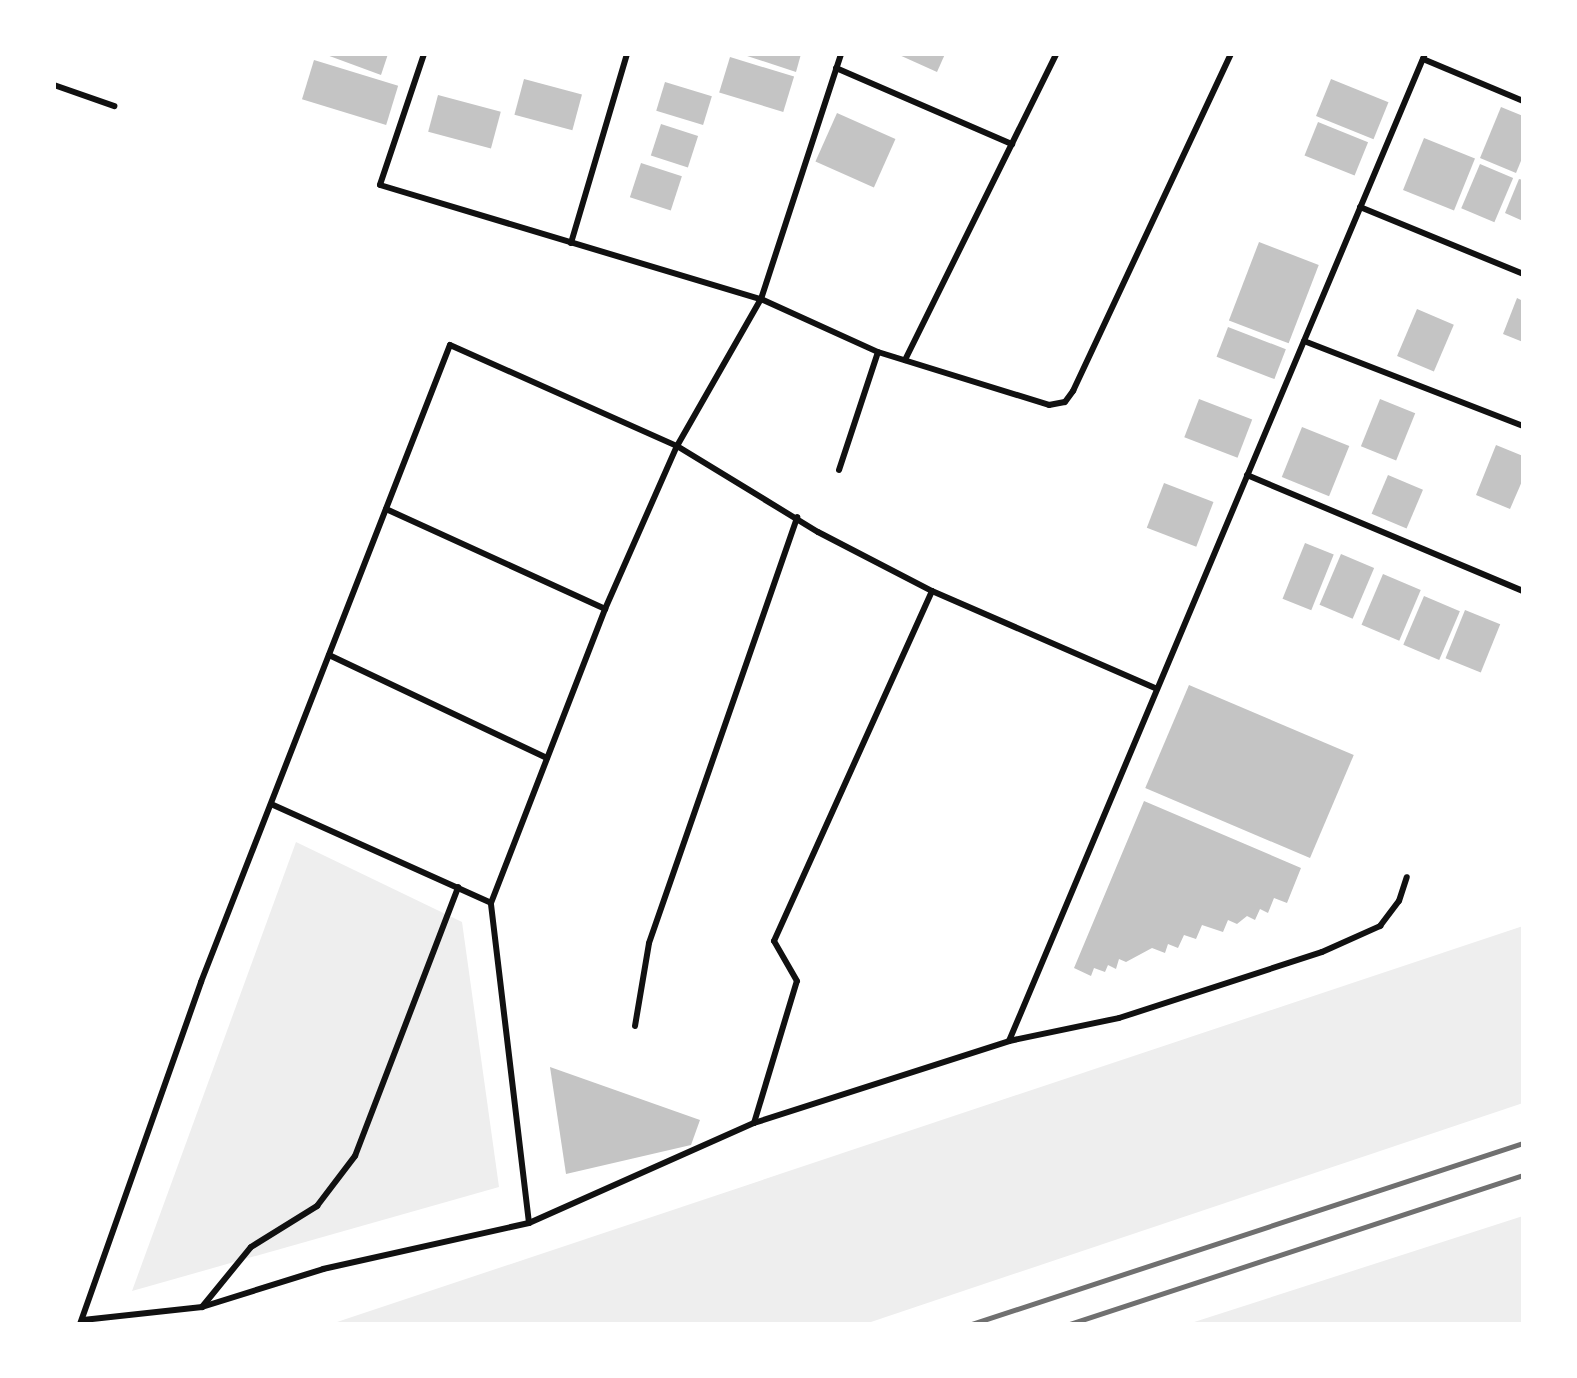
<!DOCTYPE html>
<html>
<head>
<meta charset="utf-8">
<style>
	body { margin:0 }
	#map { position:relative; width:1577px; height:1378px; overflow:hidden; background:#fff; font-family:"Libre Baskerville",serif }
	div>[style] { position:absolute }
	.green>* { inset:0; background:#eee }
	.building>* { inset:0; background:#c4c4c4; transform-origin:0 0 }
	.minor>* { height:6px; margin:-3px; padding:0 3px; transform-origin:3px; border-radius:3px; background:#111 }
	.rail>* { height:4.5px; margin:-2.25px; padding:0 2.25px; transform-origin:2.25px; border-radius:2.25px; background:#707070 }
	span { translate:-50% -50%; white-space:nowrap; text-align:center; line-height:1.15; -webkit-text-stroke:6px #fff; paint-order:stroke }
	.frame { position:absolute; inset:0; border:56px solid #fff; pointer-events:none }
</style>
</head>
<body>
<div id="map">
	<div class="green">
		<div style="clip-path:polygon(296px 842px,462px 922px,499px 1187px,132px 1291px)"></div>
		<div style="clip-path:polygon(1523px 926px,1523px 1103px,865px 1324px,331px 1324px)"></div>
		<div style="clip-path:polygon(1523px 1216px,1523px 1324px,1188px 1324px)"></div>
	</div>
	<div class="building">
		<div style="clip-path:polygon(324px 54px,388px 54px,381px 75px)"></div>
		<div style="clip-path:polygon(741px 54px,801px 54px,796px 72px)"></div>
		<div style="clip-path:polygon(897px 54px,945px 54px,937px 72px)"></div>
		<div style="left:730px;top:57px;width:67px;height:37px;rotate:17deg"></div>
		<div style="left:314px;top:60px;width:88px;height:41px;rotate:17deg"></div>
		<div style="left:524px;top:79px;width:60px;height:37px;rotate:15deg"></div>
		<div style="left:1331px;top:79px;width:62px;height:40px;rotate:22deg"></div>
		<div style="left:665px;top:82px;width:49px;height:30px;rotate:17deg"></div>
		<div style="left:438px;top:95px;width:65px;height:38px;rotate:15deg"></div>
		<div style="clip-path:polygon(1501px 107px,1523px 116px,1523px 156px,1516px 173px,1480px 158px)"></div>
		<div style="left:837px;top:113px;width:64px;height:53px;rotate:24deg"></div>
		<div style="left:1318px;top:122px;width:54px;height:36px;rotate:22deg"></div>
		<div style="left:661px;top:124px;width:39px;height:33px;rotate:18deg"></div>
		<div style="left:1424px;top:138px;width:55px;height:56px;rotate:22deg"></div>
		<div style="left:641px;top:163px;width:43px;height:36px;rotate:18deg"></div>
		<div style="left:1480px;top:164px;width:36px;height:48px;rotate:23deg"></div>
		<div style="clip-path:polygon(1519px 179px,1523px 180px,1523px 221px,1505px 213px)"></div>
		<div style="left:1259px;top:242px;width:64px;height:84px;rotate:21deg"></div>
		<div style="clip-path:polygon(1517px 298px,1523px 301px,1523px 342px,1503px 334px)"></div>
		<div style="left:1417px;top:309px;width:40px;height:51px;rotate:23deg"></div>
		<div style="left:1228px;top:327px;width:62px;height:32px;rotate:21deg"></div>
		<div style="left:1199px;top:399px;width:57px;height:41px;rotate:21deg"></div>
		<div style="left:1380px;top:399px;width:38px;height:51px;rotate:22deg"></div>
		<div style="left:1302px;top:427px;width:51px;height:54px;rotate:22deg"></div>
		<div style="clip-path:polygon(1496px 445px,1523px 456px,1523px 479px,1510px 509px,1476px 495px)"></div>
		<div style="left:1388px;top:475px;width:38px;height:42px;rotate:23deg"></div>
		<div style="left:1164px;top:483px;width:53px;height:48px;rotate:21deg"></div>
		<div style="left:1305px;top:543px;width:31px;height:60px;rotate:22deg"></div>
		<div style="left:1341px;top:554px;width:36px;height:55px;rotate:23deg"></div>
		<div style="left:1383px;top:574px;width:41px;height:55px;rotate:23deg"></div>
		<div style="left:1424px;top:596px;width:39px;height:53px;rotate:23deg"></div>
		<div style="left:1465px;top:610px;width:38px;height:52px;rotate:22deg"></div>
		<div style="left:1189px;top:685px;width:179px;height:112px;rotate:23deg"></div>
		<div style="clip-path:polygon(1144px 801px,1301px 868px,1287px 903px,1274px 898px,1268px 913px,1260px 909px,1255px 920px,1247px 916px,1237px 924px,1228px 920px,1223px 932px,1202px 925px,1196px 939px,1184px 935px,1178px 948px,1168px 944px,1165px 953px,1152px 948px,1126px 962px,1119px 959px,1116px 969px,1108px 965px,1105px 972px,1094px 968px,1091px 976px,1074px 968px)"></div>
		<div style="clip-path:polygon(550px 1067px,700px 1120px,691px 1145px,566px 1174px)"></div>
	</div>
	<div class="minor">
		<div style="left:424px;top:54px;width:138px;rotate:108.6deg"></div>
		<div style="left:380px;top:185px;width:398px;rotate:16.7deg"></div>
		<div style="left:761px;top:299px;width:128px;rotate:24.4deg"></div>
		<div style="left:878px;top:352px;width:179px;rotate:17.2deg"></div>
		<div style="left:1049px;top:405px;width:16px;rotate:-11deg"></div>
		<div style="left:1065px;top:402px;width:14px;rotate:-54deg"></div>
		<div style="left:1073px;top:391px;width:372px;rotate:-64.9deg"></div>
		<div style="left:1423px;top:59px;width:108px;rotate:22.8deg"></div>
		<div style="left:836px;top:68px;width:192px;rotate:23.4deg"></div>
		<div style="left:54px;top:85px;width:64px;rotate:19.3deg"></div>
		<div style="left:1360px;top:207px;width:176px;rotate:22.3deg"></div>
		<div style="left:571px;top:243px;width:197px;rotate:-73.5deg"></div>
		<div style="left:1304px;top:341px;width:235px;rotate:21.2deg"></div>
		<div style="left:905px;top:360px;width:341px;rotate:-63.7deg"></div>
		<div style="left:839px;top:470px;width:124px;rotate:-71.7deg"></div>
		<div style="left:1247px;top:475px;width:299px;rotate:22.8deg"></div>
		<div style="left:386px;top:509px;width:241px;rotate:24.5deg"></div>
		<div style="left:329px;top:655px;width:241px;rotate:25.3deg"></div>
		<div style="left:271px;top:804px;width:241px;rotate:24.2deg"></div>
		<div style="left:635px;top:1026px;width:84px;rotate:-80.4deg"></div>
		<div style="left:649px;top:943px;width:451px;rotate:-70.8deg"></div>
		<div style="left:1009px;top:1041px;width:1071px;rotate:-67.15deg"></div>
		<div style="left:754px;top:1123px;width:148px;rotate:-73.2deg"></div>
		<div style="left:797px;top:981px;width:46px;rotate:-119.9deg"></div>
		<div style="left:774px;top:941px;width:384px;rotate:-65.7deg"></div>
		<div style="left:529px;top:1223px;width:322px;rotate:-96.8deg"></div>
		<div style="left:491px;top:903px;width:315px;rotate:-68.8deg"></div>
		<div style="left:605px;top:609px;width:178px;rotate:-66.2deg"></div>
		<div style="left:677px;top:446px;width:169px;rotate:-60.3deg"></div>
		<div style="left:761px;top:299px;width:258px;rotate:-71.9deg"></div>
		<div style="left:202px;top:1307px;width:77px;rotate:-50.8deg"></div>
		<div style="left:251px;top:1247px;width:78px;rotate:-31.8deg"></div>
		<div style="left:317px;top:1206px;width:63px;rotate:-52.8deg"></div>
		<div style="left:355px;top:1156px;width:288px;rotate:-69deg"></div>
		<div style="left:83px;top:1320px;width:120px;rotate:-6.2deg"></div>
		<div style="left:202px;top:1307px;width:127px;rotate:-17.4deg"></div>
		<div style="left:323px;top:1269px;width:211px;rotate:-12.6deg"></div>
		<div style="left:529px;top:1223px;width:246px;rotate:-24deg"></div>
		<div style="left:754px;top:1123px;width:268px;rotate:-17.8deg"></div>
		<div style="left:1009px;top:1041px;width:112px;rotate:-11.8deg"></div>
		<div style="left:1119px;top:1018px;width:213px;rotate:-18deg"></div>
		<div style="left:1322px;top:952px;width:64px;rotate:-24.1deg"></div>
		<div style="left:1380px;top:926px;width:31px;rotate:-53deg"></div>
		<div style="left:1399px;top:901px;width:25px;rotate:-72deg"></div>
		<div style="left:80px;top:1324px;width:363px;rotate:-70.5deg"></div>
		<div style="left:201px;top:982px;width:684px;rotate:-68.65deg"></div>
		<div style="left:450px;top:345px;width:248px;rotate:24deg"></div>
		<div style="left:677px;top:446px;width:165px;rotate:31.4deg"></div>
		<div style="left:818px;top:532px;width:128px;rotate:27.4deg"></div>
		<div style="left:932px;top:591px;width:245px;rotate:23.5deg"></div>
	</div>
	<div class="rail">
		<div style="left:972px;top:1324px;width:580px;rotate:-18.19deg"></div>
		<div style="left:1070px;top:1324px;width:477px;rotate:-18.2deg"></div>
	</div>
	<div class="frame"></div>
</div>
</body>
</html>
